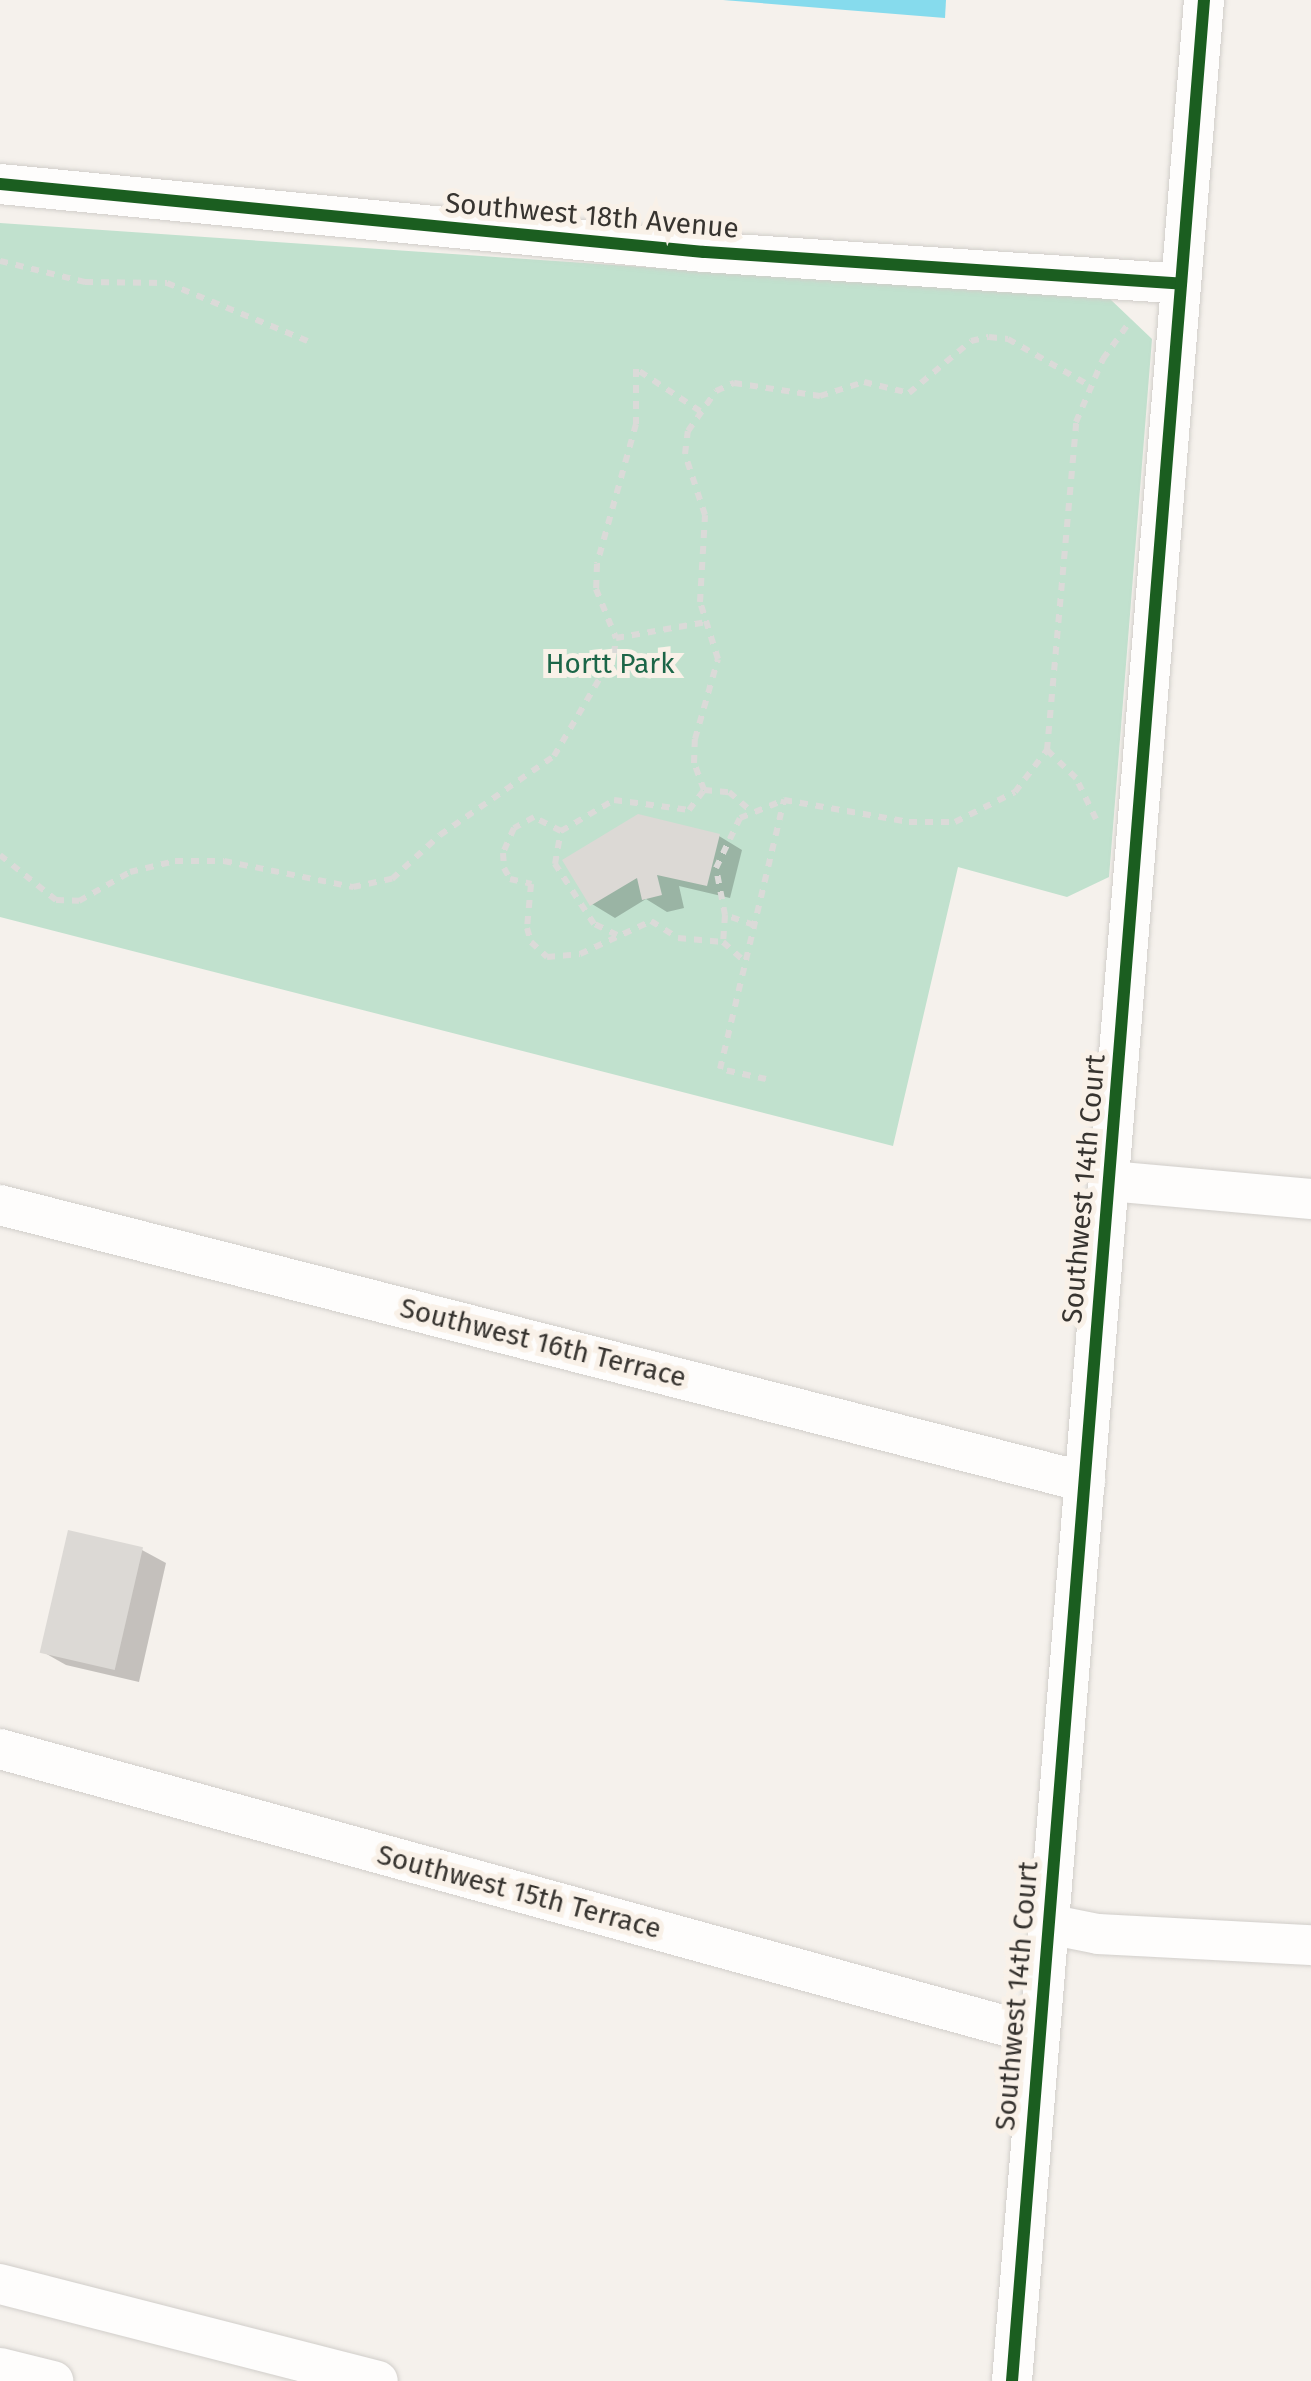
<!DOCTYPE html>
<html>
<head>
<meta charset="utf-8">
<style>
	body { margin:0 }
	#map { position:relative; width:1311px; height:2381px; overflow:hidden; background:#f5f1ec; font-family:"Fira Sans",sans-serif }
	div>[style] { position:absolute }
	.green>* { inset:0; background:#c1e1ce }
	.water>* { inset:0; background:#86dbed }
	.shadow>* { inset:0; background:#0003 }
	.building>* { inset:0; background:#dcd9d5; transform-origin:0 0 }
	.path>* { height:6px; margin-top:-3px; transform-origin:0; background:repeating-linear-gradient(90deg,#dbdad8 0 8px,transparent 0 16px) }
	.roads { filter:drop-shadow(0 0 2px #d1ceca) drop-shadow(0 0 2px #d1ceca) }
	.minor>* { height:40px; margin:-20px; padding:0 20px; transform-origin:20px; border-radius:20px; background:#fefdfc }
	.cycleway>* { height:12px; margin:-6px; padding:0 6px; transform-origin:6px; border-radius:6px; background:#1b5e20 }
	span { translate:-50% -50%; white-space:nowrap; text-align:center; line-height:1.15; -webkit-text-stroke:10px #f9f1e8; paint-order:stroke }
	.street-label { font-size:28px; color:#373430 }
	.park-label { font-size:28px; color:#1c6648 }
</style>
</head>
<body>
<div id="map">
	<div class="green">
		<div style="clip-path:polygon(0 223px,1110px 299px,1152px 339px,1109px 877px,1067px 897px,958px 867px,893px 1146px,0 917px)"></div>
	</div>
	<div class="water">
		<div style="clip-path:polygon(723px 0,946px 0,945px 18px)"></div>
	</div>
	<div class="shadow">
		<div style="clip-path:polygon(719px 836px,742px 850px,730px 898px,679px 886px,684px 908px,667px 912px,646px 899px,615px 918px,592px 904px,566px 861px)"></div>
		<div style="clip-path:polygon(142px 1550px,166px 1563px,139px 1682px,66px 1665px,43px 1652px)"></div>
	</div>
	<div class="building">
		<div style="clip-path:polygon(638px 814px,720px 834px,707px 886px,657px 875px,662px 895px,642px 900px,637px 878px,590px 906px,562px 860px)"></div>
		<div style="left:68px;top:1530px;width:77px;height:126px;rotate:13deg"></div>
	</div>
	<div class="path">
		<div style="left:0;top:261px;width:88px;rotate:13.9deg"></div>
		<div style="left:85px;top:282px;width:82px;rotate:0.7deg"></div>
		<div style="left:167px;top:283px;width:152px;rotate:22.4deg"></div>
		<div style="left:700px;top:411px;width:77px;rotate:-146.7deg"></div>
		<div style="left:636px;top:369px;width:55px;rotate:90deg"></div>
		<div style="left:636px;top:424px;width:145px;rotate:105.6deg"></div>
		<div style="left:597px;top:564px;width:25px;rotate:92deg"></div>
		<div style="left:596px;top:589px;width:53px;rotate:67.8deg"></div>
		<div style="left:616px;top:638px;width:92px;rotate:-10deg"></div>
		<div style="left:704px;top:790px;width:29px;rotate:-110deg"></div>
		<div style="left:694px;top:763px;width:24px;rotate:-88deg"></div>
		<div style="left:695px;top:739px;width:83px;rotate:-74deg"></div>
		<div style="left:718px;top:659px;width:60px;rotate:-107.5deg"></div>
		<div style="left:700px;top:602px;width:87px;rotate:-86.7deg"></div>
		<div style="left:705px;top:515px;width:64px;rotate:-108.2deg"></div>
		<div style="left:685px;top:454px;width:23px;rotate:-83deg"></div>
		<div style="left:688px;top:431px;width:49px;rotate:-55deg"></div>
		<div style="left:716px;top:391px;width:20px;rotate:-24deg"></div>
		<div style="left:734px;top:383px;width:87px;rotate:8.6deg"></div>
		<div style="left:820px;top:396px;width:46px;rotate:-17.7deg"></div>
		<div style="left:864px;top:382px;width:46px;rotate:13.7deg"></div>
		<div style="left:909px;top:393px;width:81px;rotate:-40deg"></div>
		<div style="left:971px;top:341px;width:18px;rotate:-13deg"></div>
		<div style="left:989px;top:337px;width:19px;rotate:6deg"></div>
		<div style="left:1008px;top:339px;width:95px;rotate:29.8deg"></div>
		<div style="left:1096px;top:819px;width:46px;rotate:-116deg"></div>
		<div style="left:1076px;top:778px;width:40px;rotate:-136deg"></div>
		<div style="left:1047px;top:750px;width:329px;rotate:-84.9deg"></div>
		<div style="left:1076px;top:422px;width:69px;rotate:-66.8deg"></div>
		<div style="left:1103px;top:359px;width:48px;rotate:-54.3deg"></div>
		<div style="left:561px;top:831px;width:61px;rotate:-30.3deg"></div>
		<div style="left:614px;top:800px;width:76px;rotate:7.6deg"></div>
		<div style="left:689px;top:810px;width:25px;rotate:-53deg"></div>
		<div style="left:704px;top:790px;width:25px;rotate:5deg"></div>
		<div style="left:729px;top:792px;width:29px;rotate:41deg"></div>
		<div style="left:0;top:855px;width:72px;rotate:38.8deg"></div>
		<div style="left:56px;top:900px;width:23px;rotate:2deg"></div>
		<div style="left:79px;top:901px;width:59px;rotate:-29.6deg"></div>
		<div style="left:130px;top:872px;width:46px;rotate:-13.7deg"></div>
		<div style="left:175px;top:861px;width:49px"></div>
		<div style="left:224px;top:861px;width:132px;rotate:11.4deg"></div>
		<div style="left:353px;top:887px;width:40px;rotate:-12deg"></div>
		<div style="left:392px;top:879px;width:65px;rotate:-42.5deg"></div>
		<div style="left:440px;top:835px;width:139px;rotate:-34.7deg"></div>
		<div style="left:554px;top:756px;width:118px;rotate:-59.5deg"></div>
		<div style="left:614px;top:654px;width:16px;rotate:-83deg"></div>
		<div style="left:725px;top:915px;width:27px;rotate:94deg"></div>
		<div style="left:723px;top:942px;width:30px;rotate:42deg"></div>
		<div style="left:754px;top:925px;width:31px;rotate:-161deg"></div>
		<div style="left:725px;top:915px;width:48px;rotate:-100.8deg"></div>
		<div style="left:716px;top:868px;width:55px;rotate:-64.4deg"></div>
		<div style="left:740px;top:818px;width:48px;rotate:-22.2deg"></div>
		<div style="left:617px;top:935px;width:25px;rotate:-154deg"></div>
		<div style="left:594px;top:924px;width:72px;rotate:-123deg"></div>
		<div style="left:555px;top:864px;width:34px;rotate:-80deg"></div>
		<div style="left:561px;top:831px;width:30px;rotate:-153deg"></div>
		<div style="left:534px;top:817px;width:23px;rotate:151deg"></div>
		<div style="left:514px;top:828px;width:27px;rotate:114deg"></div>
		<div style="left:503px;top:853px;width:15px;rotate:86deg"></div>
		<div style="left:504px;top:868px;width:13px;rotate:61deg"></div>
		<div style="left:510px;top:879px;width:22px;rotate:13deg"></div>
		<div style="left:531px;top:884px;width:44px;rotate:95.2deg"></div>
		<div style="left:527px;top:928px;width:15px;rotate:74deg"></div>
		<div style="left:531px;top:942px;width:22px;rotate:43deg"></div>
		<div style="left:547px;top:957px;width:33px;rotate:-5deg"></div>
		<div style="left:580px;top:954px;width:78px;rotate:-24.9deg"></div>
		<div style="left:651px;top:921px;width:32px;rotate:32deg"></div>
		<div style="left:678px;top:938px;width:45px;rotate:5.1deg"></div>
		<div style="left:766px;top:1079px;width:47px;rotate:-167.7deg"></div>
		<div style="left:720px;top:1069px;width:277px;rotate:-76.6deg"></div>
		<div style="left:784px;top:800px;width:127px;rotate:10deg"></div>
		<div style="left:909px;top:822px;width:46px"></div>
		<div style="left:955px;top:822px;width:67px;rotate:-26.6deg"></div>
		<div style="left:1015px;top:792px;width:53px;rotate:-52.7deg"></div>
	</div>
	<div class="roads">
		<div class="minor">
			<div style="left:0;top:184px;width:707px;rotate:5.52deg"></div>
			<div style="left:704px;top:252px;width:478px;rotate:3.8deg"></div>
			<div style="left:1110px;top:1181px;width:202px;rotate:5.1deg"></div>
			<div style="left:0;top:1205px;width:1120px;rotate:14.32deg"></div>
			<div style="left:0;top:1749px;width:1077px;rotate:15.4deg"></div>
			<div style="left:1048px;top:1924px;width:51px;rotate:11.3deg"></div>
			<div style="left:1098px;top:1934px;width:213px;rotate:3deg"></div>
			<div style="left:0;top:2284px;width:390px;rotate:14.4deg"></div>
			<div style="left:0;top:2368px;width:55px;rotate:13.8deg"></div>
			<div style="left:1012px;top:2381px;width:2389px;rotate:-85.39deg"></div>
		</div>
	</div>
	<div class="cycleway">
		<div style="left:0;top:184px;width:707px;rotate:5.52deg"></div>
		<div style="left:704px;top:252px;width:478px;rotate:3.8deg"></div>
		<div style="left:1012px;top:2381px;width:2389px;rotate:-85.39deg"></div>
	</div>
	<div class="street-label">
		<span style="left:592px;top:216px;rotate:5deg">Southwest 18th Avenue</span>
		<span style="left:1084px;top:1189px;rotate:-85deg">Southwest 14th Court</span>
		<span style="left:543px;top:1343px;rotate:14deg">Southwest 16th Terrace</span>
		<span style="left:519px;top:1892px;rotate:15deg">Southwest 15th Terrace</span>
		<span style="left:1017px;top:1996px;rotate:-85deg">Southwest 14th Court</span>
	</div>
	<div class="park-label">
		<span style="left:610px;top:664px">Hortt Park</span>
	</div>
</div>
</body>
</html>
